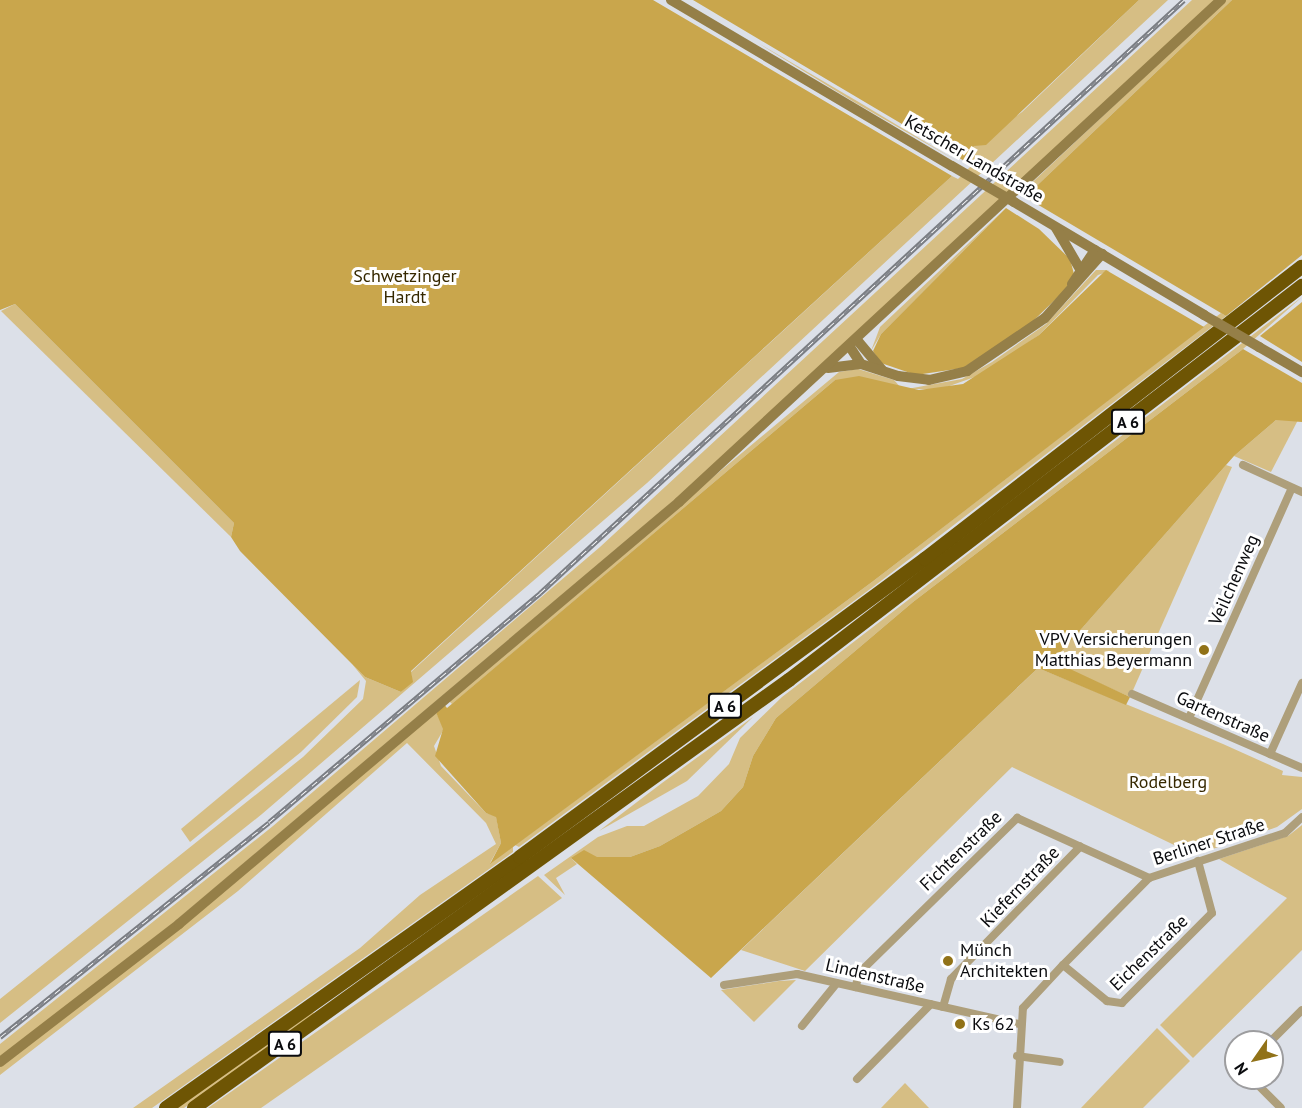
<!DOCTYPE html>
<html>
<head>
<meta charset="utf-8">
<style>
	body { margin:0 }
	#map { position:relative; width:1302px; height:1108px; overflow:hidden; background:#dce0e8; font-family:"PT Sans",sans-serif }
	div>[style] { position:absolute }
	.green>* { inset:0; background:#d6be84 }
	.forest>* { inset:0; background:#c9a64c }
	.street>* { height:8px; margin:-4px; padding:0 4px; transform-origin:4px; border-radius:4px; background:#ae9f7b }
	.secondary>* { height:10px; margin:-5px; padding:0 5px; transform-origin:5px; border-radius:5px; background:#957f48 }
	.highway>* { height:14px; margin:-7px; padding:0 7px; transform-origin:7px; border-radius:7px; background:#6e5504 }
	.rail>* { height:4.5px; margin-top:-2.25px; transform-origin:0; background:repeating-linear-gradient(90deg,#fff 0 7px,#7a7d83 0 14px); box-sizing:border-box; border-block:2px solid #7a7d83 }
	.secondary-bridge>* { height:10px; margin:-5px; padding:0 5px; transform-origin:5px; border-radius:5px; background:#957f48 }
	.dots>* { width:16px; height:16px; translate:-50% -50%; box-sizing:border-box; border:3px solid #fff; border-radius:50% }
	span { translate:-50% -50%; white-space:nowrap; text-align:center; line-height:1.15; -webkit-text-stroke:6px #fff; paint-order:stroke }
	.shield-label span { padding:2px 4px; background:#fff; border:2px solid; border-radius:4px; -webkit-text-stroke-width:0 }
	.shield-label { font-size:16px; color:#0a0b0e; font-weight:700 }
	.street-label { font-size:18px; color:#0a0b0e }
	.park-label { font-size:18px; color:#362800 }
	.poi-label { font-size:18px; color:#0a0b0e }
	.right { translate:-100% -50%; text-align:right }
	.left { translate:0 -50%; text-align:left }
	.north { position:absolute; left:1224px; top:1030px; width:60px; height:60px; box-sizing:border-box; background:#fff; border:2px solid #9d9d9f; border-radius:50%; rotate:236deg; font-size:16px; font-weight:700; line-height:24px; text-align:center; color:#0a0b0e }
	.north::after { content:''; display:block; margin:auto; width:21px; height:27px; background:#917218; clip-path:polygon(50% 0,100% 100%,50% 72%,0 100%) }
</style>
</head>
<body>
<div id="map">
	<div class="green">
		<div style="clip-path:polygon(1139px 0,1168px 0,647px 483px,262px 814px,0 1023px,0 999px,303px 757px,363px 699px,366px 681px,352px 664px,365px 677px,401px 692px,412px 682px,411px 672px,952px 176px,958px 179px,971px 166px,966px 162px,974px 146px,1022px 112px)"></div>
		<div style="clip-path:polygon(1192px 0,1215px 0,703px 476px,172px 924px,0 1057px,0 1044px,273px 826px,600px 547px)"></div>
		<div style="clip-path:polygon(1226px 0,1232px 0,1025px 197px,1020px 194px)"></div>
		<div style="clip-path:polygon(758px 43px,857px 101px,957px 161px,854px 102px)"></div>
		<div style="clip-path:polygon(1006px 208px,881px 334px,871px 351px,880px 327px)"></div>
		<div style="clip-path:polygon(1096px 270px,1105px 270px,1110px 271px,1098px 275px,1039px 335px,983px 374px,941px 389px,907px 389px,962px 379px,992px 362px,1046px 324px)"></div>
		<div style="clip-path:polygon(1302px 297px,1243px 349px,913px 602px,776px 718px,753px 756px,743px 787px,721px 811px,660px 846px,630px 857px,571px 858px,577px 864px,556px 878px,565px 895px,544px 875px,598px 837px,627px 826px,644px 826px,698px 796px,729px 764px,740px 738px,782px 697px)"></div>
		<div style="clip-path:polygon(15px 304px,234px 523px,231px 537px,1px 311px)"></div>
		<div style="clip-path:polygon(1221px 313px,1226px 316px,873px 587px,519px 847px,515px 845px,872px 582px)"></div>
		<div style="clip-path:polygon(858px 369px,894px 380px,902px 389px,835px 380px,452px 704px,447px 699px,839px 372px)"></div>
		<div style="clip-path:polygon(1276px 420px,1298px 420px,1271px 472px,1234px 456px)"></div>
		<div style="clip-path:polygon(1226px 465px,1232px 467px,1130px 697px,1052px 662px)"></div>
		<div style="clip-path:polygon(1038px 668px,1223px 744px,1283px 771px,1282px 775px,1302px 777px,1302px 809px,1277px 827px,1195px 855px,1012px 767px,805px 971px,741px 950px)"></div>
		<div style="clip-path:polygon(360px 680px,357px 697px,301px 752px,190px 842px,181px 829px)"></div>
		<div style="clip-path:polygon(435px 710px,444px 729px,434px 746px,441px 766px,486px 813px,496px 816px,501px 843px,490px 863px,513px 846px,513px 852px,152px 1108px,133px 1108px,360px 948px,420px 895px,496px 844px,486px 823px,407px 743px,238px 891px,0 1075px,0 1067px)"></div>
		<div style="clip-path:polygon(753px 717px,687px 781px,599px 831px,662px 783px)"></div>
		<div style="clip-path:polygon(1302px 825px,1302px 950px,1193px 1058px,1160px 1025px,1287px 898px,1219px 859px,1288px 836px)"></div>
		<div style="clip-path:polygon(538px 876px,562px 898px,261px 1108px,208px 1108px)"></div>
		<div style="clip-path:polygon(796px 980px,754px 1022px,721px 990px,779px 981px)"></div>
		<div style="clip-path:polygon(313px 1012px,316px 1016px,261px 1054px,184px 1108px,176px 1108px)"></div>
		<div style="clip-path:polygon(1157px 1028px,1190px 1061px,1143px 1108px,1081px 1108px)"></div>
		<div style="clip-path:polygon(905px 1083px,929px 1108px,881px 1108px)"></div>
	</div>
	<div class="forest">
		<div style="clip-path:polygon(0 0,653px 0,952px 176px,411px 671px,413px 682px,401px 692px,365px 677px,352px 664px,240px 551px,231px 537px,234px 523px,15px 304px,0 310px)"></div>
		<div style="clip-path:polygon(693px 0,1139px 0,986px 145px,974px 146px,966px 162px)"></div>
		<div style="clip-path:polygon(1232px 0,1302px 0,1302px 255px,1226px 316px,1025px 197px)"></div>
		<div style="clip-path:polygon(1006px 208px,1039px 229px,1070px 259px,1074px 274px,1065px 290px,1027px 327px,963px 368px,916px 375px,881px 363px,873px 351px,881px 334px)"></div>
		<div style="clip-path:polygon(1106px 270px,1204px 327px,872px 582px,490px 864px,501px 843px,496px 817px,486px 813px,435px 756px,443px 729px,435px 710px,443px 703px,447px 708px,835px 380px,859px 376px,919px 390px,963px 384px,1039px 335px)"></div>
		<div style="clip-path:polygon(1302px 302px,1302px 362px,1260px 336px)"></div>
		<div style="clip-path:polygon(1243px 349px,1302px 383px,1302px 422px,1276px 420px,1234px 456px,1053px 661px,1130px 697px,1126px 705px,1038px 668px,711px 978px,571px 858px,584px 850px,597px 857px,630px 857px,660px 846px,721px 811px,743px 787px,753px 756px,776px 718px,913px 602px)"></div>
	</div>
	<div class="street">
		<div style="left:1243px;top:465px;width:65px;rotate:24.6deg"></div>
		<div style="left:1132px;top:694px;width:185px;rotate:23.5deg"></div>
		<div style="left:1189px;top:718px;width:252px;rotate:-65.9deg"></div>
		<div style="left:1270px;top:754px;width:78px;rotate:-65.7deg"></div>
		<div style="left:1063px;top:965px;width:57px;rotate:39.3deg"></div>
		<div style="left:1107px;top:1001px;width:15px;rotate:8deg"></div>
		<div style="left:1122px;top:1003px;width:127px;rotate:-45deg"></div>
		<div style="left:1212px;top:913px;width:54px;rotate:-105.1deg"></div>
		<div style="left:724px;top:985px;width:74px;rotate:-8.6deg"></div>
		<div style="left:797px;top:974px;width:227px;rotate:12.7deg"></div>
		<div style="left:855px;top:987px;width:17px;rotate:-69deg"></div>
		<div style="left:861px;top:971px;width:219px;rotate:-44.4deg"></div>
		<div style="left:1017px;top:818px;width:145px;rotate:24.4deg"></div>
		<div style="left:943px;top:1007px;width:29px;rotate:-74deg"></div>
		<div style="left:951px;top:979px;width:185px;rotate:-45.7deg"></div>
		<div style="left:802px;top:1026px;width:55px;rotate:-50.9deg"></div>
		<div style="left:1270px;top:1042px;width:45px;rotate:-45deg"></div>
		<div style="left:1017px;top:1056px;width:43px;rotate:7.9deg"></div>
		<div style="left:1251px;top:1078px;width:42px;rotate:45deg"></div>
		<div style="left:857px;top:1079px;width:105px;rotate:-45.4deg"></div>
		<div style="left:1017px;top:1108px;width:100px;rotate:-86.6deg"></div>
		<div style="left:1023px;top:1008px;width:59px;rotate:-47.1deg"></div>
		<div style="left:1063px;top:965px;width:122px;rotate:-45.3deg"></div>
		<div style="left:1149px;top:878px;width:143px;rotate:-18.3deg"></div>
		<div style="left:1285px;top:833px;width:23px;rotate:-43deg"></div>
	</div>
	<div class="secondary">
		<div style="left:671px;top:0;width:326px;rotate:30.6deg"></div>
		<div style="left:1014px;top:202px;width:221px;rotate:30.7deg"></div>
		<div style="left:1056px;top:228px;width:48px;rotate:59.7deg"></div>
		<div style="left:1072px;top:284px;width:41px;rotate:-55.9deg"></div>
		<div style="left:857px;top:340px;width:40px;rotate:50deg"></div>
		<div style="left:850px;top:347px;width:20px;rotate:57deg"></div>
		<div style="left:861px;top:364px;width:39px;rotate:18deg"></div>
		<div style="left:898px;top:376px;width:31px;rotate:7deg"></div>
		<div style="left:929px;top:380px;width:39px;rotate:-13deg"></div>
		<div style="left:967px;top:371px;width:94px;rotate:-34.2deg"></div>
		<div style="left:1045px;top:318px;width:86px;rotate:-48.3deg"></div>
		<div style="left:1259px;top:347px;width:50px;rotate:30.2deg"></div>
		<div style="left:828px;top:368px;width:33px;rotate:-7deg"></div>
		<div style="left:0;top:1062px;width:226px;rotate:-37.6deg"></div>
		<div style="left:179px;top:924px;width:654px;rotate:-40.16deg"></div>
		<div style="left:679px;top:502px;width:739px;rotate:-42.81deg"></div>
	</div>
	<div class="highway">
		<div style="left:166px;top:1108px;width:434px;rotate:-35.3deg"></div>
		<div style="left:520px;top:857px;width:503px;rotate:-36.35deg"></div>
		<div style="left:925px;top:559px;width:477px;rotate:-37.8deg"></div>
		<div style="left:194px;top:1108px;width:733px;rotate:-35.73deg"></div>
		<div style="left:789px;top:680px;width:647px;rotate:-37.53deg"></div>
	</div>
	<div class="rail">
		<div style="left:0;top:1037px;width:344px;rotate:-38.6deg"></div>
		<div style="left:269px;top:822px;width:355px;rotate:-40.2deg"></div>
		<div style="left:540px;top:593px;width:875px;rotate:-42.64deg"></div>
	</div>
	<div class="secondary-bridge">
		<div style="left:952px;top:166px;width:72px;rotate:30.1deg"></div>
		<div style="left:1204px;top:315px;width:64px;rotate:30.2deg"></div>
	</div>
	<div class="dots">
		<div style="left:1204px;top:650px;background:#917218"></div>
		<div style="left:948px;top:961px;background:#917218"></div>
		<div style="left:960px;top:1024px;background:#917218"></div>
	</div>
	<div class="shield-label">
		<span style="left:1128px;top:422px">A 6</span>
		<span style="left:725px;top:706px">A 6</span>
		<span style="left:285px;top:1044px">A 6</span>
	</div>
	<div class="street-label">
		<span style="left:974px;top:159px;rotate:30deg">Ketscher Landstraße</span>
		<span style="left:1234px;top:580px;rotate:-66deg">Veilchenweg</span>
		<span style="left:1223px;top:717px;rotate:24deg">Gartenstraße</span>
		<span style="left:1209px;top:842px;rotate:-18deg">Berliner Straße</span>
		<span style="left:961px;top:851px;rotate:-44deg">Fichtenstraße</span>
		<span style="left:1020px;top:887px;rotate:-46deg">Kiefernstraße</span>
		<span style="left:1149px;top:953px;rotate:-44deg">Eichenstraße</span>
		<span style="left:875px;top:976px;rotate:13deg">Lindenstraße</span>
	</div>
	<div class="park-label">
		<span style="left:405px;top:287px">Schwetzinger<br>Hardt</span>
		<span style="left:1168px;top:782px">Rodelberg</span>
	</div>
	<div class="poi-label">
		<span class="right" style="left:1192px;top:650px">VPV Versicherungen<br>Matthias Beyermann</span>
		<span class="left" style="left:960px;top:961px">Münch<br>Architekten</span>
		<span class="left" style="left:972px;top:1024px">Ks 62</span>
	</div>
	<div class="north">N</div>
</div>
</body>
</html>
